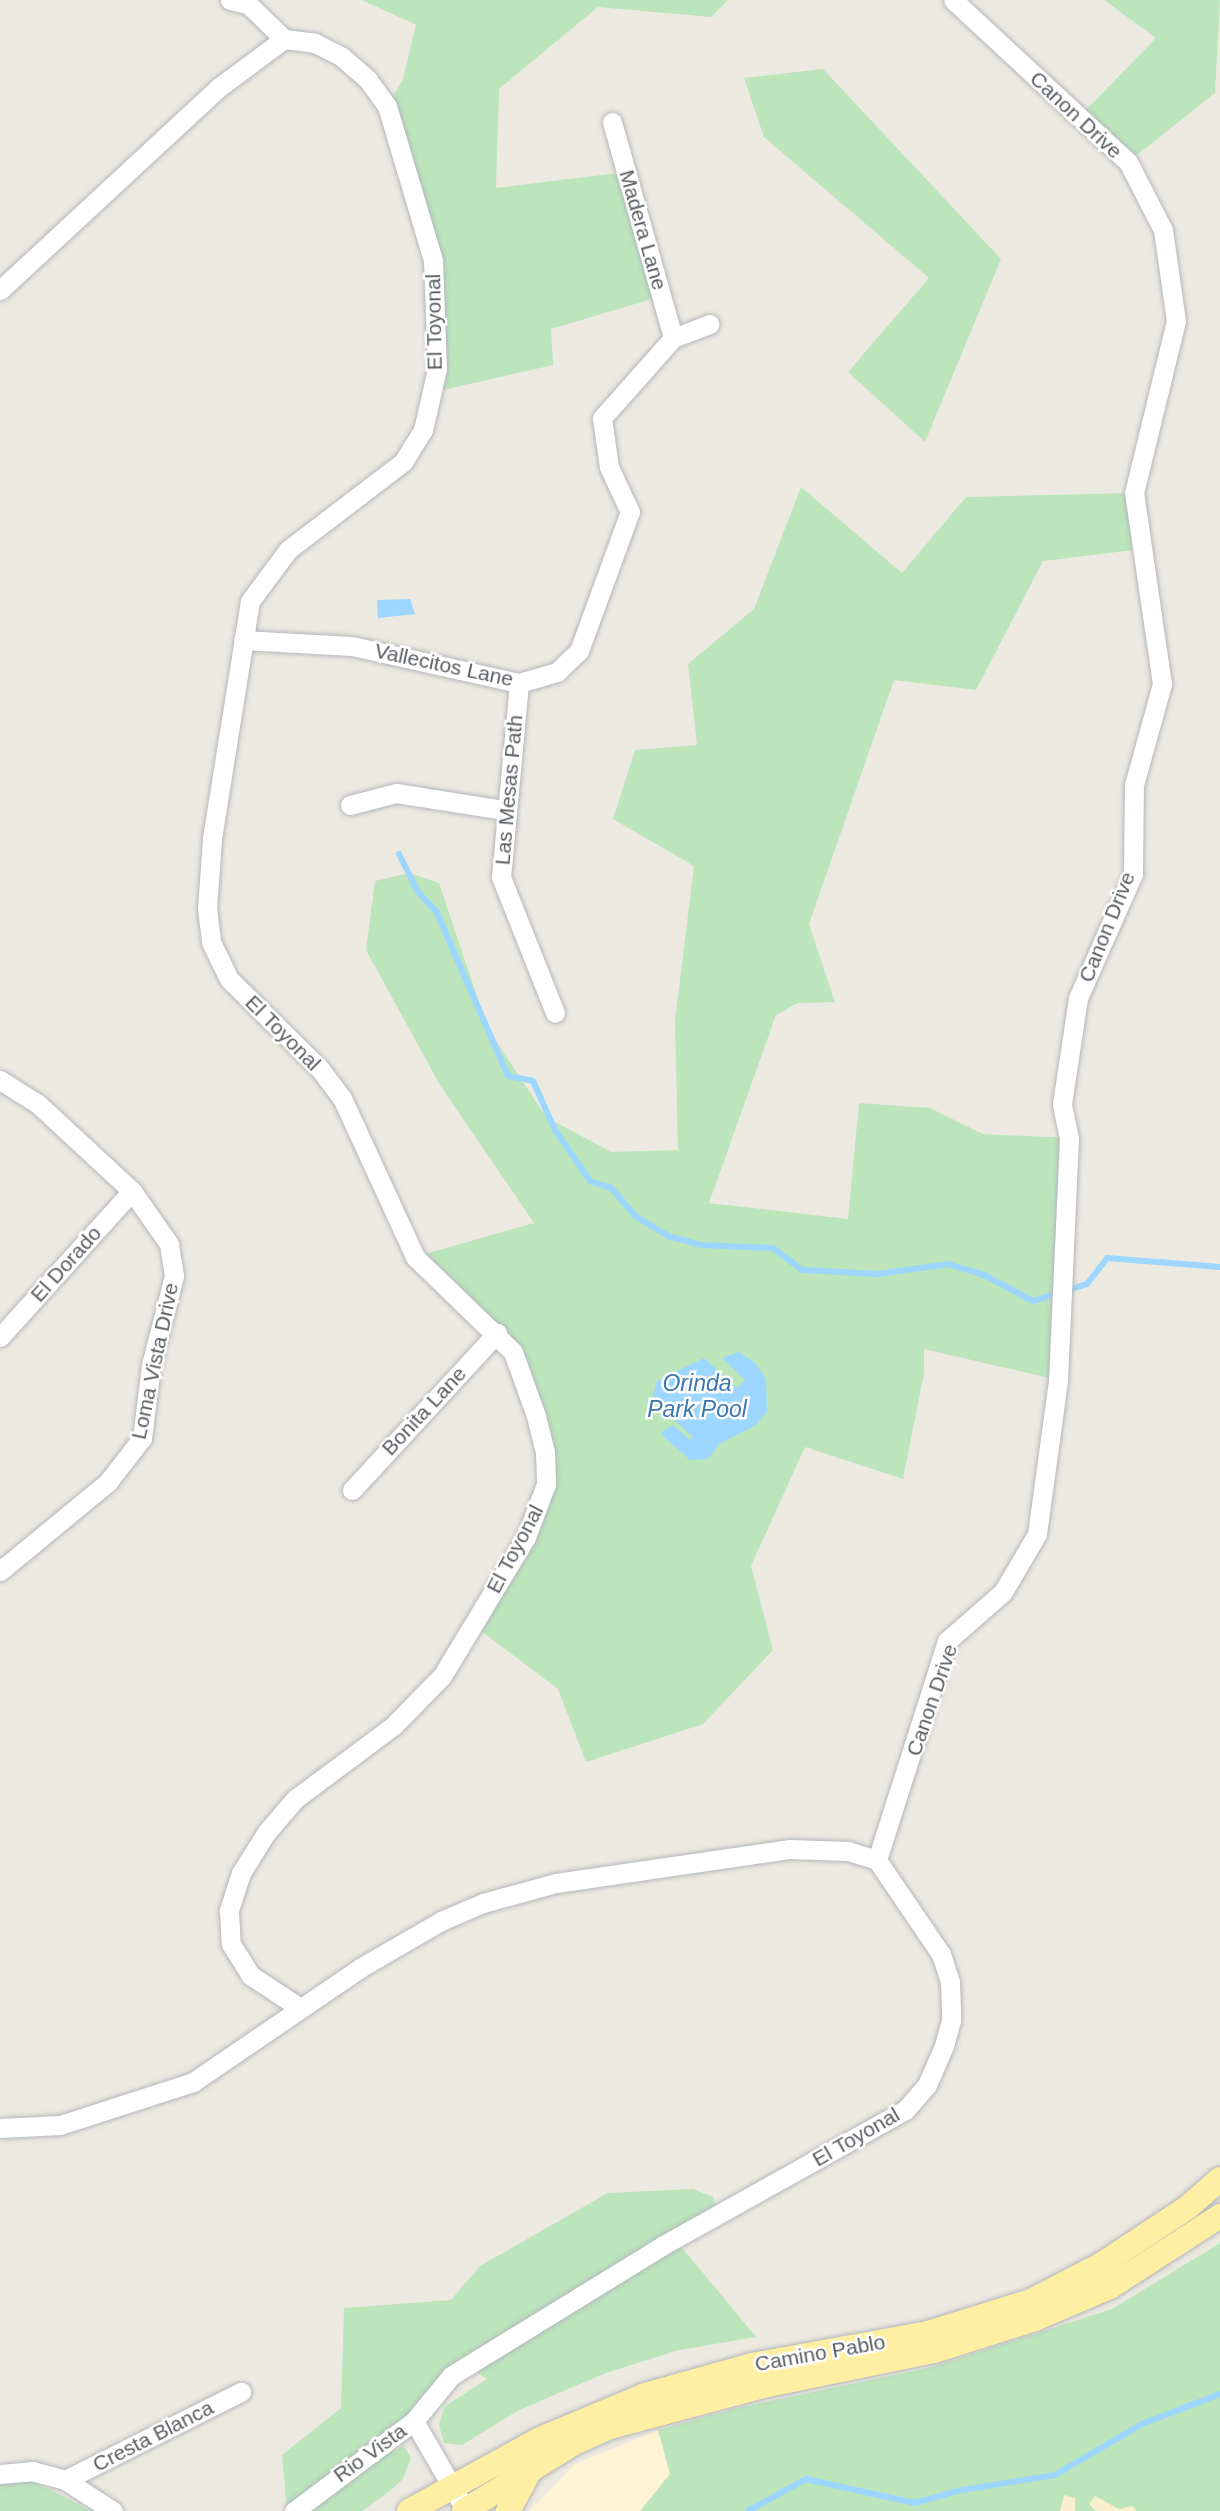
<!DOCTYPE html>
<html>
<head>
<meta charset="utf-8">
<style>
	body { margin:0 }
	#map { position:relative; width:1220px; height:2511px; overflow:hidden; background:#ece9e0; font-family:Helvetica,sans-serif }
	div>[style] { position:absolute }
	.commercial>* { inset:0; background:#fef3d4 }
	.green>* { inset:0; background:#bce5bc }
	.sand>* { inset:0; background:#faefcd }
	.water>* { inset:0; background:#9dd6ff }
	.stream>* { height:6px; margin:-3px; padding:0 3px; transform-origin:3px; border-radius:3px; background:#9dd6ff }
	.roads { filter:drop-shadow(0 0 2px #b3b7bb) drop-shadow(0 0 2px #b3b7bb) }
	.minor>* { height:19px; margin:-9.5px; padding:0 9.5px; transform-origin:9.5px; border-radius:9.5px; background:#fff }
	.major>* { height:24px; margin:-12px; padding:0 12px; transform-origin:12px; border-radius:12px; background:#ffefa2 }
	span { translate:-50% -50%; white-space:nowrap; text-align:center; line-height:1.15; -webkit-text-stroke:5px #fff; paint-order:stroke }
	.street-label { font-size:21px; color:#595d61 }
	.water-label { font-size:23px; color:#3b76b0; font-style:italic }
</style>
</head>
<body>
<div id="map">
	<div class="commercial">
		<div style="clip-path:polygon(658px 2430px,670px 2474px,640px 2511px,529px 2511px,575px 2464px)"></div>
	</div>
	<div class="green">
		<div style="clip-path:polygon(362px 0,728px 0,711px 17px,598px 7px,499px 89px,496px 188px,626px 172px,662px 296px,551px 329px,553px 365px,434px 392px,438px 320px,387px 106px,403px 79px,416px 25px)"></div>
		<div style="clip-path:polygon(1104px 0,1220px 0,1215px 93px,1128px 162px,1079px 117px,1156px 38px)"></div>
		<div style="clip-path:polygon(823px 69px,1001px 259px,925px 442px,848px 372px,929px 278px,764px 137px,744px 78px)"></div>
		<div style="clip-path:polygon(801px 487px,902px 573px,966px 497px,1134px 493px,1142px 549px,1043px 561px,976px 690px,894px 680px,809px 924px,835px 1002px,798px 1003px,776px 1015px,709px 1203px,848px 1219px,859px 1103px,930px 1108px,983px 1134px,1069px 1138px,1058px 1380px,924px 1349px,924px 1373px,903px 1479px,805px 1447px,751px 1566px,773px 1650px,703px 1724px,586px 1762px,558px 1689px,473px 1625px,546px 1484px,513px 1352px,415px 1257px,534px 1223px,440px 1085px,366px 950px,375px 881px,410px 873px,439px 883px,488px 1029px,546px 1117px,611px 1152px,678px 1150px,675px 1021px,694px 866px,613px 819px,635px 750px,697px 745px,688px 664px,754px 609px)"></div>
		<div style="clip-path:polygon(693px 2189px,713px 2197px,719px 2215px,675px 2239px,756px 2337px,679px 2350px,606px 2373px,519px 2410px,462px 2445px,444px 2443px,439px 2425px,444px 2407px,487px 2379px,467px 2366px,383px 2456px,404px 2446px,411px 2458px,403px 2479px,386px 2494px,362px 2511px,287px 2511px,282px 2455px,341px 2408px,344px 2308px,451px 2300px,480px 2266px,608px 2193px)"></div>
		<div style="clip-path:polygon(1220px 2243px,1220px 2511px,640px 2511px,670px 2474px,658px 2430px,737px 2408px,932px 2367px,1112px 2309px)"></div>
		<div style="clip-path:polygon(30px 2481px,59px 2494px,90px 2511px,0 2511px,0 2484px)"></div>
	</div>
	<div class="sand">
		<div style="clip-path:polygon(1064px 2495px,1075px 2498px,1075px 2511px,1060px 2511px)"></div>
		<div style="clip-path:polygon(1095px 2496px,1119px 2509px,1132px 2506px,1137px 2511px,1096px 2511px,1089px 2504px)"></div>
	</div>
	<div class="water">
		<div style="clip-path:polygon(410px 599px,415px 614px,378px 618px,377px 600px)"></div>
		<div style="clip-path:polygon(739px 1352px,754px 1362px,766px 1379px,767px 1412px,756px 1425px,719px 1444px,708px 1459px,690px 1460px,663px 1436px,662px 1432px,673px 1425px,690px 1440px,693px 1437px,652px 1399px,657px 1381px,704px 1358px,737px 1388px,745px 1380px,722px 1358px)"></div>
	</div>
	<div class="stream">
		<div style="left:399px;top:854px;width:42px;rotate:63.4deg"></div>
		<div style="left:418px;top:892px;width:26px;rotate:47deg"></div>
		<div style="left:436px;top:911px;width:180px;rotate:66.4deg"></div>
		<div style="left:508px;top:1076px;width:25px;rotate:11deg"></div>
		<div style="left:533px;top:1081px;width:54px;rotate:65.8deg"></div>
		<div style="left:555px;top:1130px;width:62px;rotate:55.5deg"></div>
		<div style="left:590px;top:1181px;width:22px;rotate:18deg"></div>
		<div style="left:611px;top:1188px;width:37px;rotate:49deg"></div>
		<div style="left:635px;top:1216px;width:39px;rotate:31deg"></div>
		<div style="left:668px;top:1236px;width:34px;rotate:15deg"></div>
		<div style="left:701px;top:1245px;width:72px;rotate:2.4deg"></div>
		<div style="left:773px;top:1248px;width:36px;rotate:37deg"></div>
		<div style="left:802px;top:1270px;width:76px;rotate:3deg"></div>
		<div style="left:878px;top:1274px;width:71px;rotate:-8.1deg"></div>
		<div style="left:948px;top:1264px;width:38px;rotate:17deg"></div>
		<div style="left:984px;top:1275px;width:55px;rotate:28deg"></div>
		<div style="left:1033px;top:1301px;width:57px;rotate:-17.5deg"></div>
		<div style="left:1087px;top:1284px;width:33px;rotate:-52deg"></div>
		<div style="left:1107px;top:1258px;width:113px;rotate:4.6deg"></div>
		<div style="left:748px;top:2511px;width:66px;rotate:-28.9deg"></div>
		<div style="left:806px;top:2479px;width:111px;rotate:12.5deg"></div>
		<div style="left:914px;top:2503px;width:50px;rotate:-15.2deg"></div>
		<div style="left:962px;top:2490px;width:94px;rotate:-9.2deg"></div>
		<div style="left:1055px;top:2475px;width:101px;rotate:-30.4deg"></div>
		<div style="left:1142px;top:2424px;width:84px;rotate:-21deg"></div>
	</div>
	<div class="roads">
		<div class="minor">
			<div style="left:230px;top:0;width:18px;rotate:13deg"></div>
			<div style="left:248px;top:4px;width:50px;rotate:44.2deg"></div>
			<div style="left:612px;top:122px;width:224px;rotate:74.2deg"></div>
			<div style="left:0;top:290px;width:297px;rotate:-42.8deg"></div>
			<div style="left:218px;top:88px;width:82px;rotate:-36.6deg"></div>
			<div style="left:284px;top:39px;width:31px;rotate:7deg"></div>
			<div style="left:315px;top:43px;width:30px;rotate:27deg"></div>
			<div style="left:342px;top:57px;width:35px;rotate:41deg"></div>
			<div style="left:368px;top:80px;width:32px;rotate:54deg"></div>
			<div style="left:387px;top:106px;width:161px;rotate:73.4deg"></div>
			<div style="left:433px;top:260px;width:109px;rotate:87.9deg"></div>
			<div style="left:437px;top:369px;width:63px;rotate:102.9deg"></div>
			<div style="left:423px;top:430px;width:38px;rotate:122deg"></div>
			<div style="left:403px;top:462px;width:145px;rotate:142.6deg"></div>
			<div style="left:288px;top:550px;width:64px;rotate:126.7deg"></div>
			<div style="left:250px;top:601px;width:241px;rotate:99.1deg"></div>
			<div style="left:212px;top:839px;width:69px;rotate:94.1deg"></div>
			<div style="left:207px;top:908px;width:34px;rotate:83deg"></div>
			<div style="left:211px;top:942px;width:41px;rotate:64.1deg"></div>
			<div style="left:229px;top:979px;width:128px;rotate:44.7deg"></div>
			<div style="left:320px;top:1069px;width:36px;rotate:53deg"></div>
			<div style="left:342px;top:1098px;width:175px;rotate:65.3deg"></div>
			<div style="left:415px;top:1257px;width:136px;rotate:44.1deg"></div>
			<div style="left:513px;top:1352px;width:68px;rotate:70.2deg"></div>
			<div style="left:536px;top:1416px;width:37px;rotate:76deg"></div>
			<div style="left:545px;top:1452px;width:32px;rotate:88deg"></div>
			<div style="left:546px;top:1484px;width:57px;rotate:110.7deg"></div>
			<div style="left:526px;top:1537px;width:162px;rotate:121.1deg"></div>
			<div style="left:442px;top:1676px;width:70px;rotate:134.4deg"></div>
			<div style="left:393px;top:1726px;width:122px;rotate:143.3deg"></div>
			<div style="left:295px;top:1799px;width:45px;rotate:130.5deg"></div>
			<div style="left:266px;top:1833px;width:47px;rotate:122deg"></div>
			<div style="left:241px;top:1873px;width:40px;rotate:108deg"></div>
			<div style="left:229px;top:1911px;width:33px;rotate:87deg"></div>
			<div style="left:231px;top:1944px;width:36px;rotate:58deg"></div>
			<div style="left:250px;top:1975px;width:60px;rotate:33.4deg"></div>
			<div style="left:243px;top:640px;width:109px;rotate:3.2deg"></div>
			<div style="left:352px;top:646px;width:171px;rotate:12.5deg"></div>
			<div style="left:519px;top:683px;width:40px;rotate:-16deg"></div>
			<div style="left:557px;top:672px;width:30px;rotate:-44deg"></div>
			<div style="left:579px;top:651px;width:148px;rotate:-69.9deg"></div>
			<div style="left:630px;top:512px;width:50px;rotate:-115deg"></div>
			<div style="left:609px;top:467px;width:49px;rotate:-98.1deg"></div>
			<div style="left:602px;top:418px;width:107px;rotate:-48.4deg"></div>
			<div style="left:673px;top:338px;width:39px;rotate:-21deg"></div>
			<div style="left:519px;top:683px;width:195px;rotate:95.3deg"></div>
			<div style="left:501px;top:877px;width:146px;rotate:68.3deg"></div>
			<div style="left:350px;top:805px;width:48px;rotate:-14.6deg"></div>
			<div style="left:396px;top:793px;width:110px;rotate:8.9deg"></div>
			<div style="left:0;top:1080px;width:45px;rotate:32.3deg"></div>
			<div style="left:38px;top:1104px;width:128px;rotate:42.8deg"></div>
			<div style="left:132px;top:1191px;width:65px;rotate:55.1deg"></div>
			<div style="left:169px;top:1244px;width:32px;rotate:81deg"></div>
			<div style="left:174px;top:1276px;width:92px;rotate:104.5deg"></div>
			<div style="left:151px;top:1365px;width:74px;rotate:97deg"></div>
			<div style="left:142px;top:1438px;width:56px;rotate:127.7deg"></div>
			<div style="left:108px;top:1482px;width:140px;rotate:140.5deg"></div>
			<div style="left:0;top:1337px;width:197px;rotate:-47.9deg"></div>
			<div style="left:352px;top:1490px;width:214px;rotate:-47.3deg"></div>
			<div style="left:877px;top:1860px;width:230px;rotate:-72.3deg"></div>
			<div style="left:947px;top:1641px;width:74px;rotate:-41.2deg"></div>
			<div style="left:1003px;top:1592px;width:67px;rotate:-59.6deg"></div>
			<div style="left:1037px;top:1534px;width:155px;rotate:-82.2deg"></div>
			<div style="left:1058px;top:1380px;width:242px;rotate:-87.4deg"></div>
			<div style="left:1069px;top:1138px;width:35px;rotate:-102deg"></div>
			<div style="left:1062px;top:1104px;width:107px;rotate:-81.4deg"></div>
			<div style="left:1078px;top:998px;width:136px;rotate:-66.1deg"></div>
			<div style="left:1133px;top:874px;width:89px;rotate:-89.4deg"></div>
			<div style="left:1134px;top:785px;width:105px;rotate:-74.5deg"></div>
			<div style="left:1162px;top:684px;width:193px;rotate:-98.3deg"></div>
			<div style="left:1134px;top:493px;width:177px;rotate:-76.3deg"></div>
			<div style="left:1176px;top:321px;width:92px;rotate:-98.1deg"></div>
			<div style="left:1163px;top:230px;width:76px;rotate:-117.2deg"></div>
			<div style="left:1128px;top:162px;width:238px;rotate:-137.2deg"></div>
			<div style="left:0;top:2128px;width:60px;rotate:-2.9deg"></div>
			<div style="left:60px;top:2125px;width:140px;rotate:-17.9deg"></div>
			<div style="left:193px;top:2082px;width:202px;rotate:-34.3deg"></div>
			<div style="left:360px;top:1968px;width:94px;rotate:-30.1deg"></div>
			<div style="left:441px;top:1921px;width:46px;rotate:-23.2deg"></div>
			<div style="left:483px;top:1903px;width:76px;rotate:-15.3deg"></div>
			<div style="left:556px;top:1883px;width:235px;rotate:-8.3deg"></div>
			<div style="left:789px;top:1849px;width:59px;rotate:1.9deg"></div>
			<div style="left:848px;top:1851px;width:30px;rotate:17deg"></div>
			<div style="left:877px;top:1860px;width:114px;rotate:55.8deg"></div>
			<div style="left:941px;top:1954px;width:29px;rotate:72deg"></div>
			<div style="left:950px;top:1982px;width:38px;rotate:88deg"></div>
			<div style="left:951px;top:2020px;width:27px;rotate:105deg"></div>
			<div style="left:944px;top:2046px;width:43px;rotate:113.6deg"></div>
			<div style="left:927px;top:2085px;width:33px;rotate:131deg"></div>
			<div style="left:905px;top:2110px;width:278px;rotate:150.8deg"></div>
			<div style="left:662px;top:2246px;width:248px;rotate:148.4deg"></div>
			<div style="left:451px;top:2376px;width:58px;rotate:129.4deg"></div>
			<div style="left:414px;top:2421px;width:150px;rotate:143.1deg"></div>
			<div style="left:414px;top:2421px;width:90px;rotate:60deg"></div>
			<div style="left:0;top:2474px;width:32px;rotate:-5deg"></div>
			<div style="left:32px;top:2471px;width:34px;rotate:15deg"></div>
			<div style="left:65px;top:2480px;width:57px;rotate:32.9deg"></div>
			<div style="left:65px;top:2480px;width:197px;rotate:-26.6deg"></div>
		</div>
		<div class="major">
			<div style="left:409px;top:2511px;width:149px;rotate:-28.8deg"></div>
			<div style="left:540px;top:2439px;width:114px;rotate:-22.7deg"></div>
			<div style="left:645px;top:2395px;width:111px;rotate:-15.7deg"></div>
			<div style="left:752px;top:2365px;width:179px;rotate:-10.3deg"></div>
			<div style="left:928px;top:2333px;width:108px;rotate:-17.3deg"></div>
			<div style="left:1031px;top:2301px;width:80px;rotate:-27.5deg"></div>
			<div style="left:1102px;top:2264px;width:102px;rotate:-33.4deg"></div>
			<div style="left:1187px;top:2208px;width:44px;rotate:-41.3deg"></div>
			<div style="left:464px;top:2511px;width:129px;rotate:-31.7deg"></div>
			<div style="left:574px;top:2443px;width:36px;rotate:-24deg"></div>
			<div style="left:607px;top:2428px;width:167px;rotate:-15deg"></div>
			<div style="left:768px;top:2385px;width:169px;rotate:-11.6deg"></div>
			<div style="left:934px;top:2351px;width:106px;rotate:-17.6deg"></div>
			<div style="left:1035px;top:2319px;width:82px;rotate:-23.1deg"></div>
			<div style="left:1110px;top:2287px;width:131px;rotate:-32.8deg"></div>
			<div style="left:508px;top:2511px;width:46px;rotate:-61.2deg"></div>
		</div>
	</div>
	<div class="street-label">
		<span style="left:1076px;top:115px;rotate:43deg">Canon Drive</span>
		<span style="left:643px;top:230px;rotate:74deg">Madera Lane</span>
		<span style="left:434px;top:322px;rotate:-91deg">El Toyonal</span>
		<span style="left:444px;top:665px;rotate:12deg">Vallecitos Lane</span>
		<span style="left:509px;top:790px;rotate:-85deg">Las Mesas Path</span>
		<span style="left:1107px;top:927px;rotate:-68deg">Canon Drive</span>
		<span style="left:283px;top:1033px;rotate:45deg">El Toyonal</span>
		<span style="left:66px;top:1264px;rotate:-48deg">El Dorado</span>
		<span style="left:155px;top:1361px;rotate:-78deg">Loma Vista Drive</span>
		<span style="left:424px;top:1411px;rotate:-47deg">Bonita Lane</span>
		<span style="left:515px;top:1549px;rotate:-62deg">El Toyonal</span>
		<span style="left:932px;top:1700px;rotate:-71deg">Canon Drive</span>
		<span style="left:856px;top:2137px;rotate:-30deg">El Toyonal</span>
		<span style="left:820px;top:2353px;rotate:-10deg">Camino Pablo</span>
		<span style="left:153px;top:2436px;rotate:-27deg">Cresta Blanca</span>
		<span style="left:370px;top:2453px;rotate:-36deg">Rio Vista</span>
	</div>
	<div class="water-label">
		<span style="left:697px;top:1396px">Orinda<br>Park Pool</span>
	</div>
</div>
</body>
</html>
